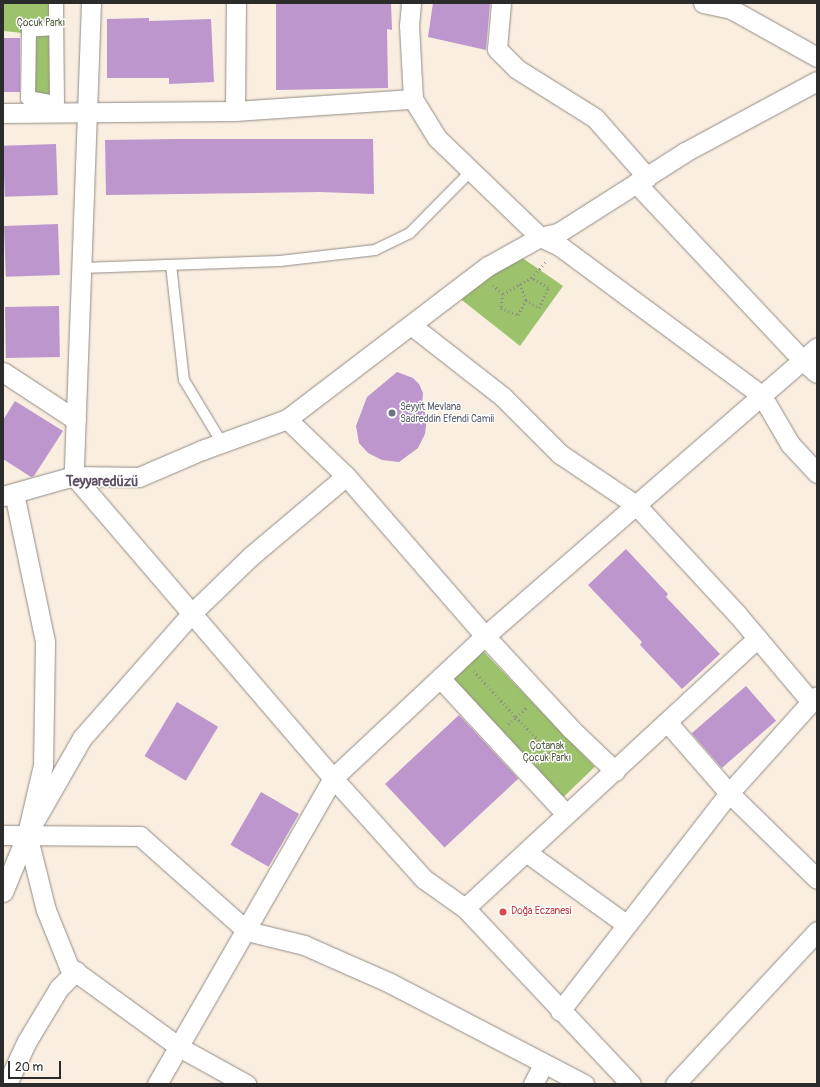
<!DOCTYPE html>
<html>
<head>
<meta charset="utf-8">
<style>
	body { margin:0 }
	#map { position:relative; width:820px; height:1087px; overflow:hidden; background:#f9eee0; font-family:Pangolin,sans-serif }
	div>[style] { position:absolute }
	.green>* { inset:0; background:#9dc26c; transform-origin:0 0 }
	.building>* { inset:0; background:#bc96cd; transform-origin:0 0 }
	.path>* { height:2.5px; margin-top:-1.25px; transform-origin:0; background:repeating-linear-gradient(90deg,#928c86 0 1px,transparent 0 4px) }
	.roads { filter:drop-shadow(0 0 1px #928c86) drop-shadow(0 0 1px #928c86) }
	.service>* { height:10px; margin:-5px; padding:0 5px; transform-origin:5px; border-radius:5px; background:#fff }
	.pedestrian>* { height:14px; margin:-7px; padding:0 7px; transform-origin:7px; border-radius:7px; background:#fff }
	.minor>* { height:19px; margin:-9.5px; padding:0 9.5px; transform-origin:9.5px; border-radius:9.5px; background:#fff }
	.dots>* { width:11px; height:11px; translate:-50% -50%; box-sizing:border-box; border:2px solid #fff; border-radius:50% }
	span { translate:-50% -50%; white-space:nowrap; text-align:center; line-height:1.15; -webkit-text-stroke:3px #fff; paint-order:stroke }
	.park-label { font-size:10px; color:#536042 }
	.worship-label { font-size:10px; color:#5b616d }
	.left { translate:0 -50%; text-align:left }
	.health-label { font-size:10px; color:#be3a42 }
	.district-label { font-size:14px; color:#5e5064; font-weight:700 }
	.frame { position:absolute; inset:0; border:4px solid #2b2b2b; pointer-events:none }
	.scale { position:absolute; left:8px; top:1061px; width:53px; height:18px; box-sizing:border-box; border:2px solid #2b2b2b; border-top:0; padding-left:5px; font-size:12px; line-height:14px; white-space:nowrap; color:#2b2b2b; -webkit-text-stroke:3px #fff; paint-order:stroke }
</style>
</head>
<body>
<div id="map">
	<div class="green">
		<div style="clip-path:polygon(3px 3px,61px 3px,63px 103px,24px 104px,23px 33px,3px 31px)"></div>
		<div style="clip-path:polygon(521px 257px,563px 286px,520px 346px,458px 297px)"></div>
		<div style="left:483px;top:651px;width:161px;height:45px;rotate:46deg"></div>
	</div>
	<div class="building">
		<div style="clip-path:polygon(276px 3px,391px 3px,392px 30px,387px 29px,388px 88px,276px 90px)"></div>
		<div style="clip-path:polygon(433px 3px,490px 3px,486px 50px,428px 37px)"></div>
		<div style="clip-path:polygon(149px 18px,149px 21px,211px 19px,214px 82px,169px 84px,169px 78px,107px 78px,107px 19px)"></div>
		<div style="left:3px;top:38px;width:17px;height:54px"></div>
		<div style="clip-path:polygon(177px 139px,373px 139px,374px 194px,320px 192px,106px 195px,105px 140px)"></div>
		<div style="left:56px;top:144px;width:51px;height:53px;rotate:88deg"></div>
		<div style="left:58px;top:224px;width:51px;height:54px;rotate:88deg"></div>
		<div style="left:59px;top:306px;width:51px;height:54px;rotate:89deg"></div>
		<div style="clip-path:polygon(397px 372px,413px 378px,419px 384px,423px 393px,422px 406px,427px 418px,425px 434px,418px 448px,399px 462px,382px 460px,368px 453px,359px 443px,356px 426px,367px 397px)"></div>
		<div style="clip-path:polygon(15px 401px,63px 431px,34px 476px,31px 477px,3px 459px,3px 420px)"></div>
		<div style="clip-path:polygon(626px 549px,668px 594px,666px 597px,720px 654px,682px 689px,640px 645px,642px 642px,588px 585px)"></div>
		<div style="left:746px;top:686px;width:46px;height:72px;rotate:49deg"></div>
		<div style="left:177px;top:702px;width:48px;height:63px;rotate:31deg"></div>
		<div style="left:459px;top:715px;width:87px;height:101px;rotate:47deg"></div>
		<div style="left:261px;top:792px;width:44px;height:61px;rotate:30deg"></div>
	</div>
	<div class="path">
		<div style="left:520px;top:284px;width:17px;rotate:69deg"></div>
		<div style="left:526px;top:300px;width:15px;rotate:32deg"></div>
		<div style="left:539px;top:308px;width:22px;rotate:-66deg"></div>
		<div style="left:548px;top:288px;width:20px;rotate:-150deg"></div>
		<div style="left:493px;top:285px;width:13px;rotate:42deg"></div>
		<div style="left:503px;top:294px;width:32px;rotate:-30deg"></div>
		<div style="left:531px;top:278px;width:23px;rotate:-47deg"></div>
		<div style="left:503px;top:294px;width:14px;rotate:98deg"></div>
		<div style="left:501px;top:308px;width:18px;rotate:22deg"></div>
		<div style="left:518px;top:315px;width:17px;rotate:-62deg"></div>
		<div style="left:474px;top:671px;width:62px;rotate:47.6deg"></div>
		<div style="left:516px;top:717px;width:15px;rotate:-42deg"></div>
		<div style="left:508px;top:724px;width:11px;rotate:-41deg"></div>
		<div style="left:516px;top:717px;width:52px;rotate:45.8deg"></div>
		<div style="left:552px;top:754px;width:13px;rotate:-42deg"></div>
		<div style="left:541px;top:763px;width:14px;rotate:-39deg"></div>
	</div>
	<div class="roads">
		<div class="service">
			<div style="left:171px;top:265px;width:116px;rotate:83.6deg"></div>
			<div style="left:184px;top:380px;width:74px;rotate:58.9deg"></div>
			<div style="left:82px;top:268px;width:198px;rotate:-2deg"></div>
			<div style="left:280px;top:261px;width:96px;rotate:-6.6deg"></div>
			<div style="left:375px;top:250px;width:39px;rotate:-26deg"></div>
			<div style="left:410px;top:233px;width:87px;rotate:-45.5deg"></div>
		</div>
		<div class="pedestrian">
			<div style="left:55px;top:28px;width:26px;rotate:176deg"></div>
			<div style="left:29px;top:30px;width:68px;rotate:90.8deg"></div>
			<div style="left:28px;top:98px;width:29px;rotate:10deg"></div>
			<div style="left:57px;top:103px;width:100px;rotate:-90.6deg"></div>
		</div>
		<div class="minor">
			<div style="left:91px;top:3px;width:473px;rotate:92.1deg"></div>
			<div style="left:74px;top:476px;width:398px;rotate:49.4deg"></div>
			<div style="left:333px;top:778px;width:136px;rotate:48deg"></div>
			<div style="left:424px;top:879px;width:50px;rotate:35.3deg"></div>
			<div style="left:465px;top:908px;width:242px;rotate:46.7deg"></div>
			<div style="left:411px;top:3px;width:22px;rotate:95deg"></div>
			<div style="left:409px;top:25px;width:74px;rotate:86.9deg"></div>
			<div style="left:413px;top:99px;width:46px;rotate:58.4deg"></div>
			<div style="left:437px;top:138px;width:143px;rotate:43.9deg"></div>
			<div style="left:540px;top:237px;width:23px;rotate:25deg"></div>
			<div style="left:561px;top:247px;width:250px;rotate:36.5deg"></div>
			<div style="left:762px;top:396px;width:56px;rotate:59.7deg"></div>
			<div style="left:790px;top:444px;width:40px;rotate:47deg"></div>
			<div style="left:501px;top:3px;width:46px;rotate:95deg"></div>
			<div style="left:497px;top:49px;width:28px;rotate:45deg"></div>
			<div style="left:517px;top:69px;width:92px;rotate:32.1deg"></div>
			<div style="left:595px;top:118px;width:79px;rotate:48.6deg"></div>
			<div style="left:703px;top:3px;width:29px;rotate:12deg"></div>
			<div style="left:731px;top:9px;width:98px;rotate:29.2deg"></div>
			<div style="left:235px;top:111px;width:108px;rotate:-89.5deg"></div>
			<div style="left:3px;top:113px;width:232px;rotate:-0.5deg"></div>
			<div style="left:235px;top:111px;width:178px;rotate:-3.9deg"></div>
			<div style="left:636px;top:183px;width:244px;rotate:46.8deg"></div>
			<div style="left:803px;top:361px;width:18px;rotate:41deg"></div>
			<div style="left:411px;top:325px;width:117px;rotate:38deg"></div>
			<div style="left:503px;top:397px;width:81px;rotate:45deg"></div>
			<div style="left:560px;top:454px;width:92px;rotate:33.9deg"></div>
			<div style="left:636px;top:505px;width:149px;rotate:47.2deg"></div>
			<div style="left:737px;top:614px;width:115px;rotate:49.9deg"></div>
			<div style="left:811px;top:702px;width:8px;rotate:-45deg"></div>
			<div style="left:3px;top:372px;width:87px;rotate:33.3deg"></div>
			<div style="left:287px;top:419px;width:82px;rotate:44deg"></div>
			<div style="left:346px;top:476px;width:212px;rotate:49deg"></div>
			<div style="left:485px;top:636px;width:127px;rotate:47.2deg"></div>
			<div style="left:571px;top:729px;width:61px;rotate:43.7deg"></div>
			<div style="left:14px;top:493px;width:152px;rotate:78.2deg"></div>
			<div style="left:45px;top:642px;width:123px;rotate:90.9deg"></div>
			<div style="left:43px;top:765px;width:71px;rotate:103.1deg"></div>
			<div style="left:27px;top:834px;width:78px;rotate:76deg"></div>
			<div style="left:46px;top:910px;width:61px;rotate:68deg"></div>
			<div style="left:69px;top:967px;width:136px;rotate:36deg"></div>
			<div style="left:179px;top:1047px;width:77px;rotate:28.9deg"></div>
			<div style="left:3px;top:496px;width:74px;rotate:-15.7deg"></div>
			<div style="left:74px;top:476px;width:65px;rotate:0.9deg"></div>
			<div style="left:139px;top:477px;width:69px;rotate:-23.2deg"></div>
			<div style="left:202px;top:450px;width:90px;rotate:-20deg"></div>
			<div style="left:287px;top:419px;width:253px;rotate:-37.3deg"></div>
			<div style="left:488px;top:266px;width:60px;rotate:-29.1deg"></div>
			<div style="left:540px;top:237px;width:18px;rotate:-13deg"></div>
			<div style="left:558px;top:233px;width:151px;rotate:-32.5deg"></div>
			<div style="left:685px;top:152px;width:150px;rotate:-28.3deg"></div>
			<div style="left:440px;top:678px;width:185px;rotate:47.2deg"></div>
			<div style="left:667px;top:722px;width:94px;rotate:48.9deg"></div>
			<div style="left:729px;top:793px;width:123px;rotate:44.3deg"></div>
			<div style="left:3px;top:835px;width:137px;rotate:0.4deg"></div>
			<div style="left:140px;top:836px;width:143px;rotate:41.6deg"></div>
			<div style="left:247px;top:931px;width:59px;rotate:13.8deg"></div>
			<div style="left:304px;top:945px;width:94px;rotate:23.8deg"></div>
			<div style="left:390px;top:983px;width:219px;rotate:27.5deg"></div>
			<div style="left:526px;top:852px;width:123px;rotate:35.8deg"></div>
			<div style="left:3px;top:892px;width:63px;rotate:-67.5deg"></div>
			<div style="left:27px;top:834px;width:111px;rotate:-60.2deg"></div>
			<div style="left:82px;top:738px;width:167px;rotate:-48.7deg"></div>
			<div style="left:192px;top:613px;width:82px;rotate:-44deg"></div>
			<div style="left:251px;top:556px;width:124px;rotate:-40.1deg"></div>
			<div style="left:465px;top:908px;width:398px;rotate:-42.7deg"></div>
			<div style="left:560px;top:1011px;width:276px;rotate:-52.2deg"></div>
			<div style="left:729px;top:793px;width:122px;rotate:-48deg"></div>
			<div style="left:7px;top:1084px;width:47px;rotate:-65.1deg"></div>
			<div style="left:27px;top:1041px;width:62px;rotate:-58.9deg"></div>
			<div style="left:59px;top:988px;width:24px;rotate:-45deg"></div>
			<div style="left:157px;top:1084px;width:353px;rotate:-60.1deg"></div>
			<div style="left:333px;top:778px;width:208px;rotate:-43.1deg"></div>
			<div style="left:485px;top:636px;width:440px;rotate:-41deg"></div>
			<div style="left:533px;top:1084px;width:22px;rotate:-63deg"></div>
			<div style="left:675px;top:1084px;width:209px;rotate:-47.1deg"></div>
		</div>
	</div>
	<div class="dots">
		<div style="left:392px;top:413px;background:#6b7280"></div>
		<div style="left:503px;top:912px;background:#e0444e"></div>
	</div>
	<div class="park-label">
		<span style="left:41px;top:24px">Çocuk Parkı</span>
		<span style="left:547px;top:752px">Çotanak<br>Çocuk Parkı</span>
	</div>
	<div class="worship-label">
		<span class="left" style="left:400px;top:413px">Seyyit Mevlana<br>Sadreddin Efendi Camii</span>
	</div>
	<div class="health-label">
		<span class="left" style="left:511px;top:912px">Doğa Eczanesi</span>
	</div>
	<div class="district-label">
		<span style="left:102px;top:482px">Teyyaredüzü</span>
	</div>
	<div class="frame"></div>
	<div class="scale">20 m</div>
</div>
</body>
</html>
